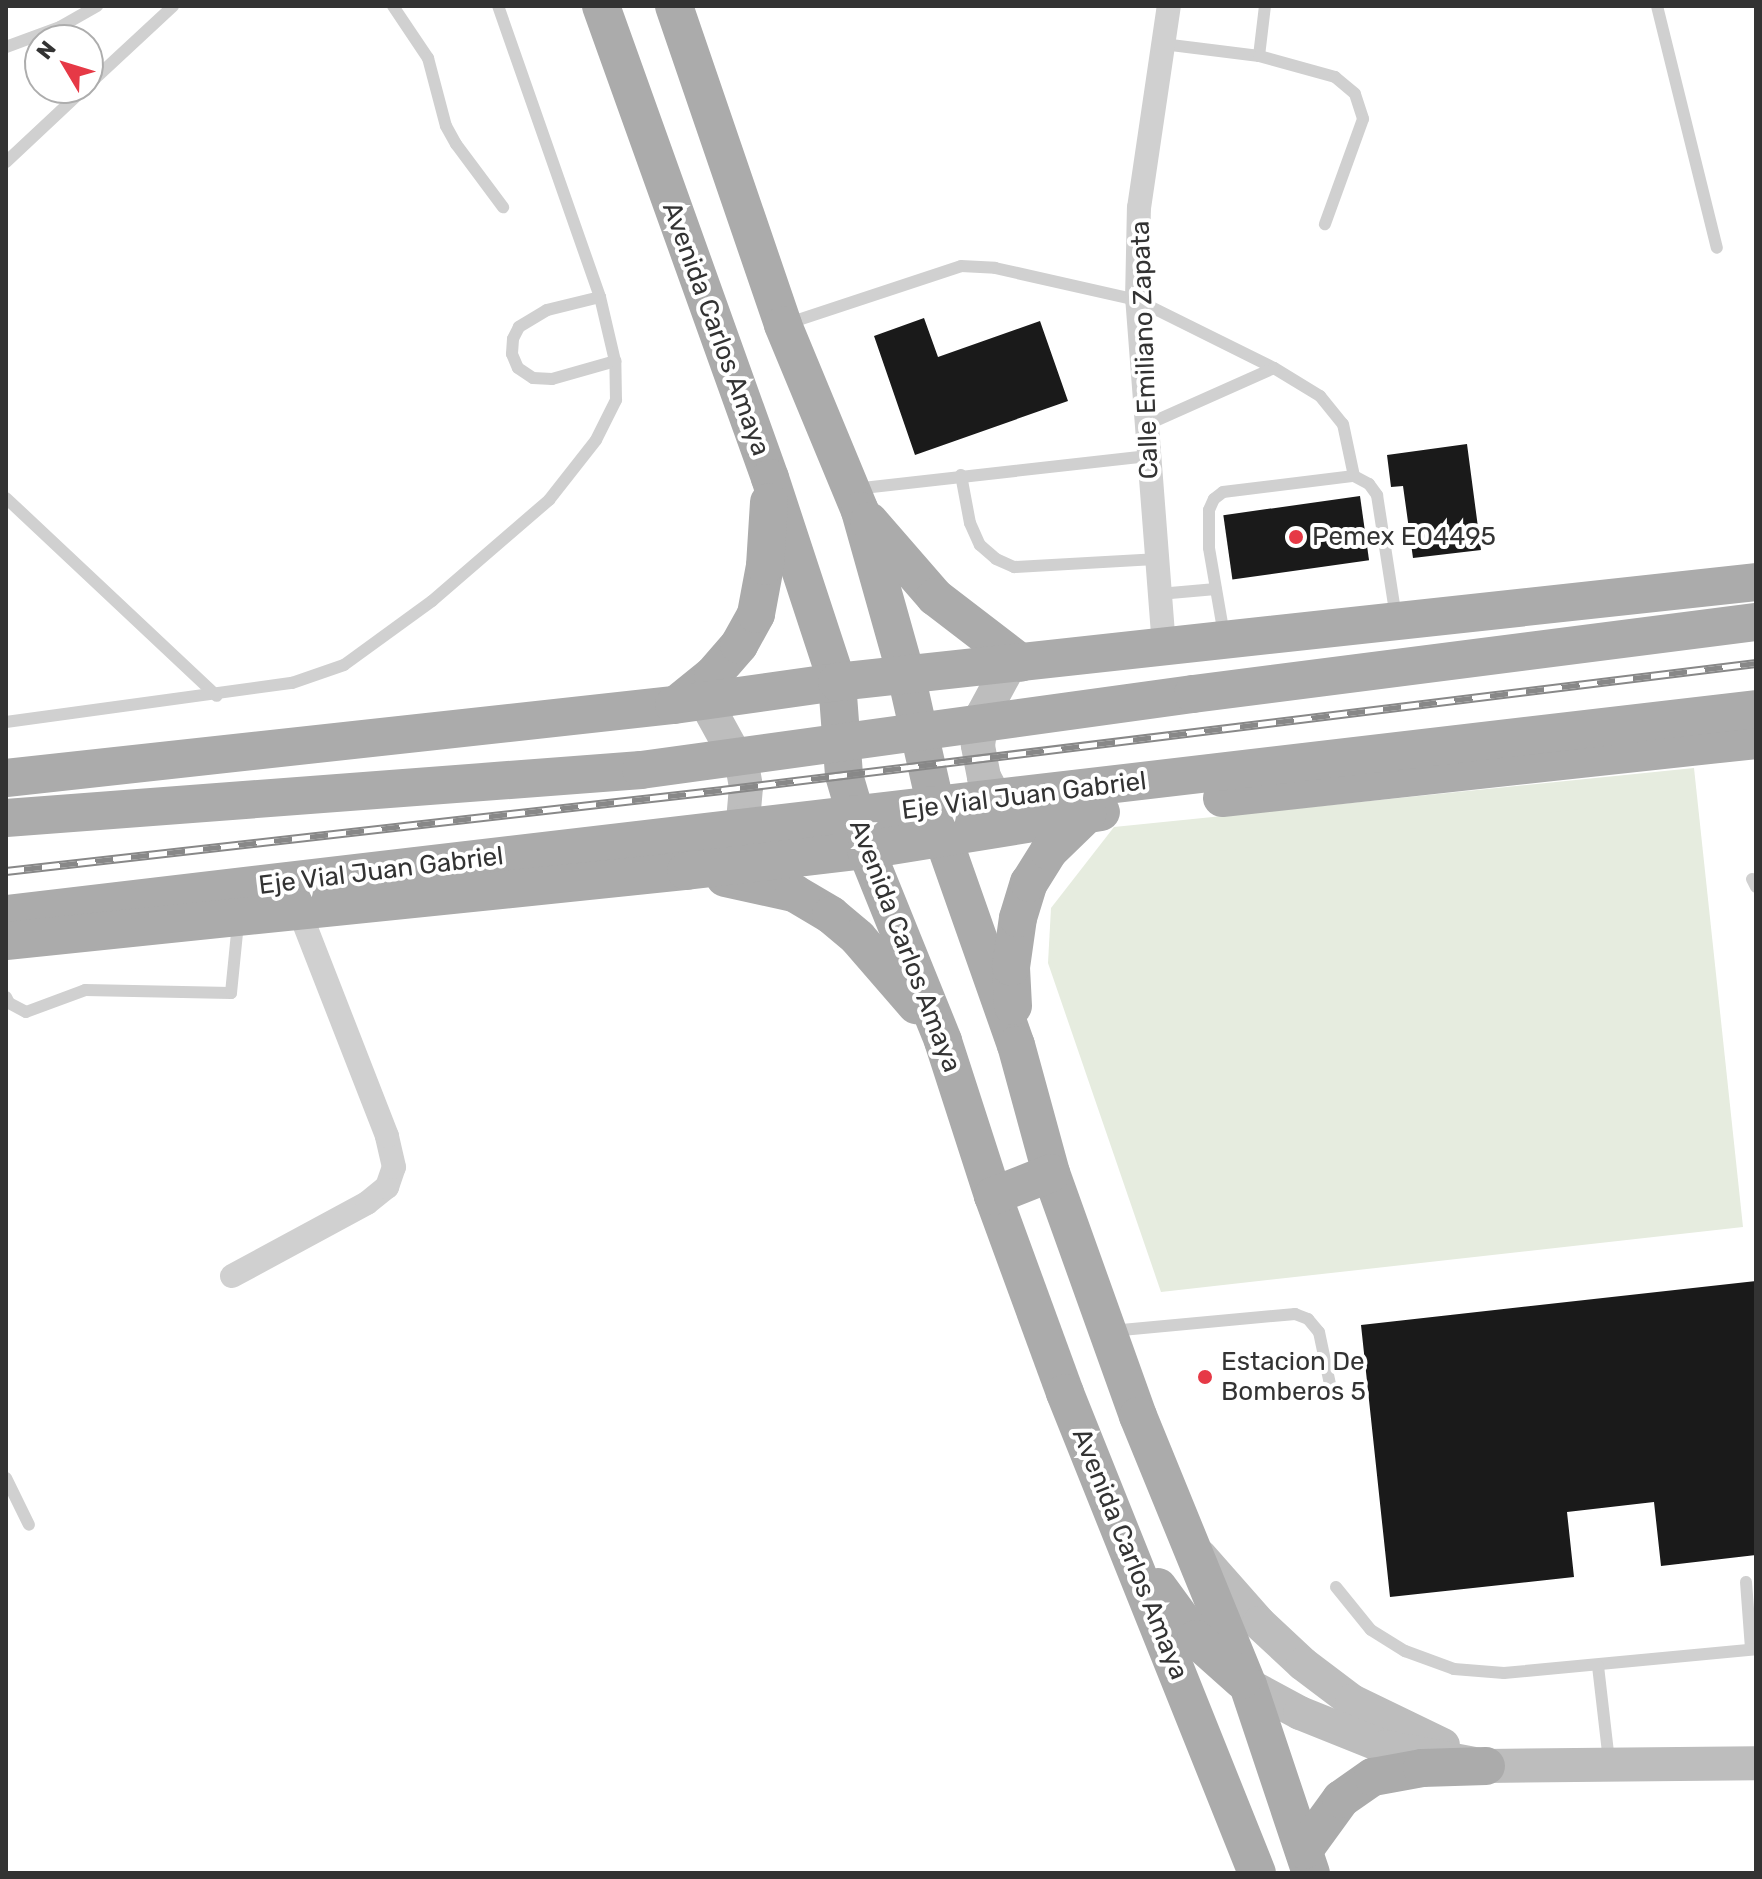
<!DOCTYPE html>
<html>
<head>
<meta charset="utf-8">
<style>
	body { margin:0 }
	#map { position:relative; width:1762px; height:1879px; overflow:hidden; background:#fff; font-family:Rubik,sans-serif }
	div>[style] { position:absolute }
	.green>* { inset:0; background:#e6ecdf }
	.building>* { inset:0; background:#1a1a1a; transform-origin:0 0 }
	.lane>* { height:12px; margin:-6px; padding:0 6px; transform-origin:6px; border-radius:6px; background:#d0d0d0 }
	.street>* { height:24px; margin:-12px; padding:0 12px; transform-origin:12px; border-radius:12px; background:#d0d0d0 }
	.secondary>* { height:34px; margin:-17px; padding:0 17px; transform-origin:17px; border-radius:17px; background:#bdbdbd }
	.primary>* { height:38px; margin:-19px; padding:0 19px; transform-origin:19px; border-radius:19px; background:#ababab }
	.rail>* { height:9px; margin-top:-4.5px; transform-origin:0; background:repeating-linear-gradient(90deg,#fff 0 18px,#888 0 36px); box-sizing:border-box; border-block:2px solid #888 }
	.dots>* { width:22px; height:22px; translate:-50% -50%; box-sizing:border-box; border:4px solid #fff; border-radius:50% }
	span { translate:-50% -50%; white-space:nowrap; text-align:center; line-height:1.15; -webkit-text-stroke:8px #fff; paint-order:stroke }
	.street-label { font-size:26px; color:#333 }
	.poi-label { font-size:26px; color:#333 }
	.left { translate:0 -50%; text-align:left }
	.frame { position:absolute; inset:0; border:8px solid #333; pointer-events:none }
	.north { position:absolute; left:24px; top:24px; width:80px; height:80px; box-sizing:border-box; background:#fff; border:2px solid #adadad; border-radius:50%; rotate:308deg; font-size:22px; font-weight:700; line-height:32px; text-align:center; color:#333 }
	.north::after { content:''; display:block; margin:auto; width:28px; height:36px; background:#e63946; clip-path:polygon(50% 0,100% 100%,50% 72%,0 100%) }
</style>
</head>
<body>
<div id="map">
	<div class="green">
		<div style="clip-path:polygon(1694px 768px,1743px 1227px,1161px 1292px,1048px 963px,1051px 908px,1114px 827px)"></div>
	</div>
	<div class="building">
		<div style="clip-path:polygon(924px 318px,938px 357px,1040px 321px,1068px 401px,915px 455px,874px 336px)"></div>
		<div style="clip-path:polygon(1467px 444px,1481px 550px,1413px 558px,1403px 486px,1391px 487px,1387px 455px)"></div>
		<div style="left:1360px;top:496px;width:65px;height:138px;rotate:82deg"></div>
		<div style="clip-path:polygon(1756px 1281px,1756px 1555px,1661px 1566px,1654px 1502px,1567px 1512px,1574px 1577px,1390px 1597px,1361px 1325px)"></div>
	</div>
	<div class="lane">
		<div style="left:393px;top:6px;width:63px;rotate:56.1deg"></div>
		<div style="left:428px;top:58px;width:70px;rotate:75.2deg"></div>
		<div style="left:446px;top:126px;width:21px;rotate:61deg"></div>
		<div style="left:456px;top:144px;width:79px;rotate:53.3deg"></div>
		<div style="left:1657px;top:6px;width:249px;rotate:76.1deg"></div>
		<div style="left:1163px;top:44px;width:97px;rotate:7.1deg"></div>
		<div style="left:1259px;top:56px;width:50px;rotate:-83.2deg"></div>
		<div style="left:6px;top:47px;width:58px;rotate:-20.3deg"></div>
		<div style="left:60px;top:27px;width:43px;rotate:-29.6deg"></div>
		<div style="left:1259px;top:56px;width:79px;rotate:15.4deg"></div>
		<div style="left:1335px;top:77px;width:26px;rotate:40deg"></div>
		<div style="left:1355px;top:94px;width:26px;rotate:72deg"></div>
		<div style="left:1363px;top:119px;width:112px;rotate:109.9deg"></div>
		<div style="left:88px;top:85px;width:116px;rotate:-42.9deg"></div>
		<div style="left:6px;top:162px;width:108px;rotate:-43.1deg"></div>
		<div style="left:600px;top:297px;width:55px;rotate:166.2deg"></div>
		<div style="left:547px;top:310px;width:33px;rotate:149deg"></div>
		<div style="left:519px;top:327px;width:13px;rotate:117deg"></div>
		<div style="left:513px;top:339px;width:15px;rotate:94deg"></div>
		<div style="left:512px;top:354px;width:15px;rotate:67deg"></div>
		<div style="left:518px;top:368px;width:18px;rotate:34deg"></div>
		<div style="left:533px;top:378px;width:19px;rotate:3deg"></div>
		<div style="left:552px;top:379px;width:66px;rotate:-15.9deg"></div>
		<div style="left:786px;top:324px;width:184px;rotate:-18.3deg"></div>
		<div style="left:961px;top:266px;width:34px;rotate:3deg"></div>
		<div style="left:995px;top:268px;width:146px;rotate:12.7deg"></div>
		<div style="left:1137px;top:300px;width:153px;rotate:26.4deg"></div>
		<div style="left:1274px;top:368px;width:140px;rotate:156deg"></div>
		<div style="left:1274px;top:368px;width:54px;rotate:31.3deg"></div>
		<div style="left:1320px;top:396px;width:36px;rotate:51deg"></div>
		<div style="left:1343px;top:424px;width:53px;rotate:78.1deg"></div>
		<div style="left:961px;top:475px;width:49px;rotate:79.4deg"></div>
		<div style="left:970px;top:523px;width:24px;rotate:66deg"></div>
		<div style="left:980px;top:545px;width:21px;rotate:41deg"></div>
		<div style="left:996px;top:559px;width:20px;rotate:24deg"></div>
		<div style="left:1014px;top:567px;width:141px;rotate:-3.2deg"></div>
		<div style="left:854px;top:489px;width:296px;rotate:-6.4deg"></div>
		<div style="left:6px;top:498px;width:289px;rotate:43.2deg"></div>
		<div style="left:1159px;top:594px;width:57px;rotate:-5deg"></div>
		<div style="left:1224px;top:635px;width:88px;rotate:-99.8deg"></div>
		<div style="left:1209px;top:548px;width:38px;rotate:-90deg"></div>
		<div style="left:1209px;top:510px;width:12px;rotate:-66deg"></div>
		<div style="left:1214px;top:499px;width:11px;rotate:-38deg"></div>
		<div style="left:1223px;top:492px;width:132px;rotate:-7deg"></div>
		<div style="left:1354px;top:476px;width:17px;rotate:28deg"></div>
		<div style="left:1369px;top:484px;width:14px;rotate:54deg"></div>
		<div style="left:1377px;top:495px;width:124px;rotate:81.2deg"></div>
		<div style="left:6px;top:722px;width:289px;rotate:-7.8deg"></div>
		<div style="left:292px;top:683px;width:55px;rotate:-19.1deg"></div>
		<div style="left:344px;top:665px;width:109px;rotate:-36deg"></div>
		<div style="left:432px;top:601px;width:155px;rotate:-40.8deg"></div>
		<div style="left:549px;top:500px;width:76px;rotate:-51.9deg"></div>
		<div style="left:596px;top:440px;width:45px;rotate:-63.4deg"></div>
		<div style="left:616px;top:400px;width:39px;rotate:-91deg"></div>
		<div style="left:615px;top:361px;width:66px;rotate:-103.2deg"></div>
		<div style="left:600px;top:297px;width:308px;rotate:-109.3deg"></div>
		<div style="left:1752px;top:879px;width:9px;rotate:63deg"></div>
		<div style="left:6px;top:997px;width:7px;rotate:63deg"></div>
		<div style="left:9px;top:1003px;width:19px;rotate:28deg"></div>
		<div style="left:26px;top:1012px;width:63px;rotate:-20.4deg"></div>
		<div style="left:85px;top:990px;width:146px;rotate:1.2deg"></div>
		<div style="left:231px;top:993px;width:70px;rotate:-84.3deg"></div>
		<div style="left:1111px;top:1331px;width:185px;rotate:-5.3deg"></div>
		<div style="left:1295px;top:1314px;width:14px;rotate:21deg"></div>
		<div style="left:1308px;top:1319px;width:17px;rotate:50deg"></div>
		<div style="left:1319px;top:1332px;width:58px;rotate:78.1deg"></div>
		<div style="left:6px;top:1478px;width:52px;rotate:63.9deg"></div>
		<div style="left:1746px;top:1582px;width:67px;rotate:85.7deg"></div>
		<div style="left:1336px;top:1587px;width:55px;rotate:50.9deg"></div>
		<div style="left:1371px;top:1630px;width:40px;rotate:32deg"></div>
		<div style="left:1405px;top:1651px;width:52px;rotate:20.2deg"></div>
		<div style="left:1454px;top:1669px;width:50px;rotate:4.6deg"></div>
		<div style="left:1504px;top:1673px;width:253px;rotate:-5.4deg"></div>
		<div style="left:1598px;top:1666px;width:96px;rotate:83.4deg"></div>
	</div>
	<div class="street">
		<div style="left:1164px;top:647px;width:348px;rotate:-94.4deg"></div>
		<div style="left:1137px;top:300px;width:92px;rotate:-88.8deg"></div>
		<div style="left:1139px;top:208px;width:204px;rotate:-81.6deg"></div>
		<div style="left:232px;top:1276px;width:153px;rotate:-28.4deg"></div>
		<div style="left:367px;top:1203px;width:26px;rotate:-39deg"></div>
		<div style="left:387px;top:1187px;width:21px;rotate:-71deg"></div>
		<div style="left:394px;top:1167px;width:32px;rotate:-103deg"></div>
		<div style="left:387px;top:1136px;width:243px;rotate:-111.3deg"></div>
	</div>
	<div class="secondary">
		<div style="left:705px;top:701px;width:79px;rotate:61.2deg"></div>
		<div style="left:743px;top:770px;width:17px;rotate:80deg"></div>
		<div style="left:746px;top:787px;width:35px;rotate:95deg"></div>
		<div style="left:743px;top:822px;width:33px;rotate:129deg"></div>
		<div style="left:1008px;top:822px;width:51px;rotate:-118.1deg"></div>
		<div style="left:984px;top:777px;width:33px;rotate:-101deg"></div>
		<div style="left:978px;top:745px;width:31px;rotate:-81deg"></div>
		<div style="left:983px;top:714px;width:57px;rotate:-61.6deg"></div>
		<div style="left:1200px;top:1556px;width:89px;rotate:48.6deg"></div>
		<div style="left:1259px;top:1623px;width:60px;rotate:43deg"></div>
		<div style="left:1303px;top:1664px;width:61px;rotate:37.1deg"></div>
		<div style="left:1352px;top:1701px;width:101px;rotate:25.8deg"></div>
		<div style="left:1248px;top:1685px;width:59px;rotate:28.3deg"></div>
		<div style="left:1300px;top:1713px;width:92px;rotate:21.8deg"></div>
		<div style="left:1385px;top:1747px;width:103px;rotate:10.7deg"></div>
		<div style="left:1486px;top:1766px;width:270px;rotate:-0.6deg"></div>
	</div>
	<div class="primary">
		<div style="left:601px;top:6px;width:501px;rotate:70.3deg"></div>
		<div style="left:770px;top:478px;width:215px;rotate:71.8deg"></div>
		<div style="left:837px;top:682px;width:93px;rotate:85.7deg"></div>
		<div style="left:844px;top:775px;width:78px;rotate:73.7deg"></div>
		<div style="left:866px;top:850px;width:206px;rotate:68deg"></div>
		<div style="left:943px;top:1041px;width:163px;rotate:72.1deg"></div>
		<div style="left:993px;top:1196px;width:210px;rotate:69.9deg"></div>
		<div style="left:1065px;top:1393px;width:517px;rotate:68.2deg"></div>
		<div style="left:674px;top:6px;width:337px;rotate:71.1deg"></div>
		<div style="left:783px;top:325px;width:201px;rotate:67.5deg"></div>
		<div style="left:860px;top:511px;width:170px;rotate:74.3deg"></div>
		<div style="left:906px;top:675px;width:167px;rotate:77.2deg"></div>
		<div style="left:943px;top:838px;width:219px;rotate:70.6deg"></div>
		<div style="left:1016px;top:1045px;width:133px;rotate:74.7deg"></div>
		<div style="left:1051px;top:1173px;width:258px;rotate:70.3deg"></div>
		<div style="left:1138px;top:1416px;width:291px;rotate:67.8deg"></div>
		<div style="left:1248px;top:1685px;width:198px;rotate:71.5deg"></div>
		<div style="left:869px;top:521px;width:101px;rotate:49deg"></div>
		<div style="left:935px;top:597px;width:108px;rotate:37.5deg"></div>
		<div style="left:677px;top:704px;width:46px;rotate:-38.9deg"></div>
		<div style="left:713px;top:675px;width:40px;rotate:-49deg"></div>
		<div style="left:739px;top:645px;width:35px;rotate:-61deg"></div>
		<div style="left:756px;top:614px;width:49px;rotate:-79.4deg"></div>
		<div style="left:765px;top:566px;width:64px;rotate:-86.4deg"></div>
		<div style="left:6px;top:778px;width:672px;rotate:-6.24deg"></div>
		<div style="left:674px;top:705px;width:165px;rotate:-8deg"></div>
		<div style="left:837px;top:682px;width:924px;rotate:-6.21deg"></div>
		<div style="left:1222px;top:798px;width:537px;rotate:-6.2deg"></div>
		<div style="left:6px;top:818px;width:637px;rotate:-4.32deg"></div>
		<div style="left:641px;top:770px;width:557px;rotate:-7.84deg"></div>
		<div style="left:1193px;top:694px;width:568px;rotate:-7.29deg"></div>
		<div style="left:725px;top:878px;width:71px;rotate:12.3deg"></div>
		<div style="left:794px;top:893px;width:43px;rotate:30.7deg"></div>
		<div style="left:831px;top:915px;width:35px;rotate:40deg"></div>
		<div style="left:858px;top:938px;width:89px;rotate:49.1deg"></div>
		<div style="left:6px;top:914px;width:1762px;rotate:-6.68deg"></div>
		<div style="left:6px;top:941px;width:684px;rotate:-5.88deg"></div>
		<div style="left:686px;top:871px;width:181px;rotate:-6.7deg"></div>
		<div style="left:866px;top:850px;width:238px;rotate:-9.2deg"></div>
		<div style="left:1013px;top:1006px;width:39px;rotate:-93deg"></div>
		<div style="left:1011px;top:967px;width:49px;rotate:-81.9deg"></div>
		<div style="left:1018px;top:918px;width:37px;rotate:-73deg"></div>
		<div style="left:1029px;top:883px;width:38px;rotate:-58deg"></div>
		<div style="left:1049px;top:851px;width:54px;rotate:-44.3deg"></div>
		<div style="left:993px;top:1196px;width:62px;rotate:-21.6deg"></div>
		<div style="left:1158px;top:1587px;width:64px;rotate:53.8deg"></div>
		<div style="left:1196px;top:1639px;width:62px;rotate:41.7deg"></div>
		<div style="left:1304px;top:1850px;width:63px;rotate:-54deg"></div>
		<div style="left:1341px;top:1799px;width:39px;rotate:-35deg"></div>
		<div style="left:1373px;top:1777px;width:50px;rotate:-10.4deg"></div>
		<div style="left:1422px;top:1768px;width:64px;rotate:-1.8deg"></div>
	</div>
	<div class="rail">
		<div style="left:6px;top:871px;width:721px;rotate:-6.45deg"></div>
		<div style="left:722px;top:790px;width:1042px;rotate:-7deg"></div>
	</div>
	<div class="dots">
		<div style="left:1296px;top:537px;background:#e63946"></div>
		<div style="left:1205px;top:1377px;background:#e63946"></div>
	</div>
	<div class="street-label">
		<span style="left:716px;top:329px;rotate:70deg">Avenida Carlos Amaya</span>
		<span style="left:1145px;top:350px;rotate:-92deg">Calle Emiliano Zapata</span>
		<span style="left:1024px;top:796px;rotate:-7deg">Eje Vial Juan Gabriel</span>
		<span style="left:381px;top:871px;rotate:-7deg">Eje Vial Juan Gabriel</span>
		<span style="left:905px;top:946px;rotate:69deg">Avenida Carlos Amaya</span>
		<span style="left:1130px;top:1554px;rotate:68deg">Avenida Carlos Amaya</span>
	</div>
	<div class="poi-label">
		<span class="left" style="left:1312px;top:537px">Pemex E04495</span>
		<span class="left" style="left:1221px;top:1377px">Estacion De<br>Bomberos 5</span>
	</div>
	<div class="frame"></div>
	<div class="north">N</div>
</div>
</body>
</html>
